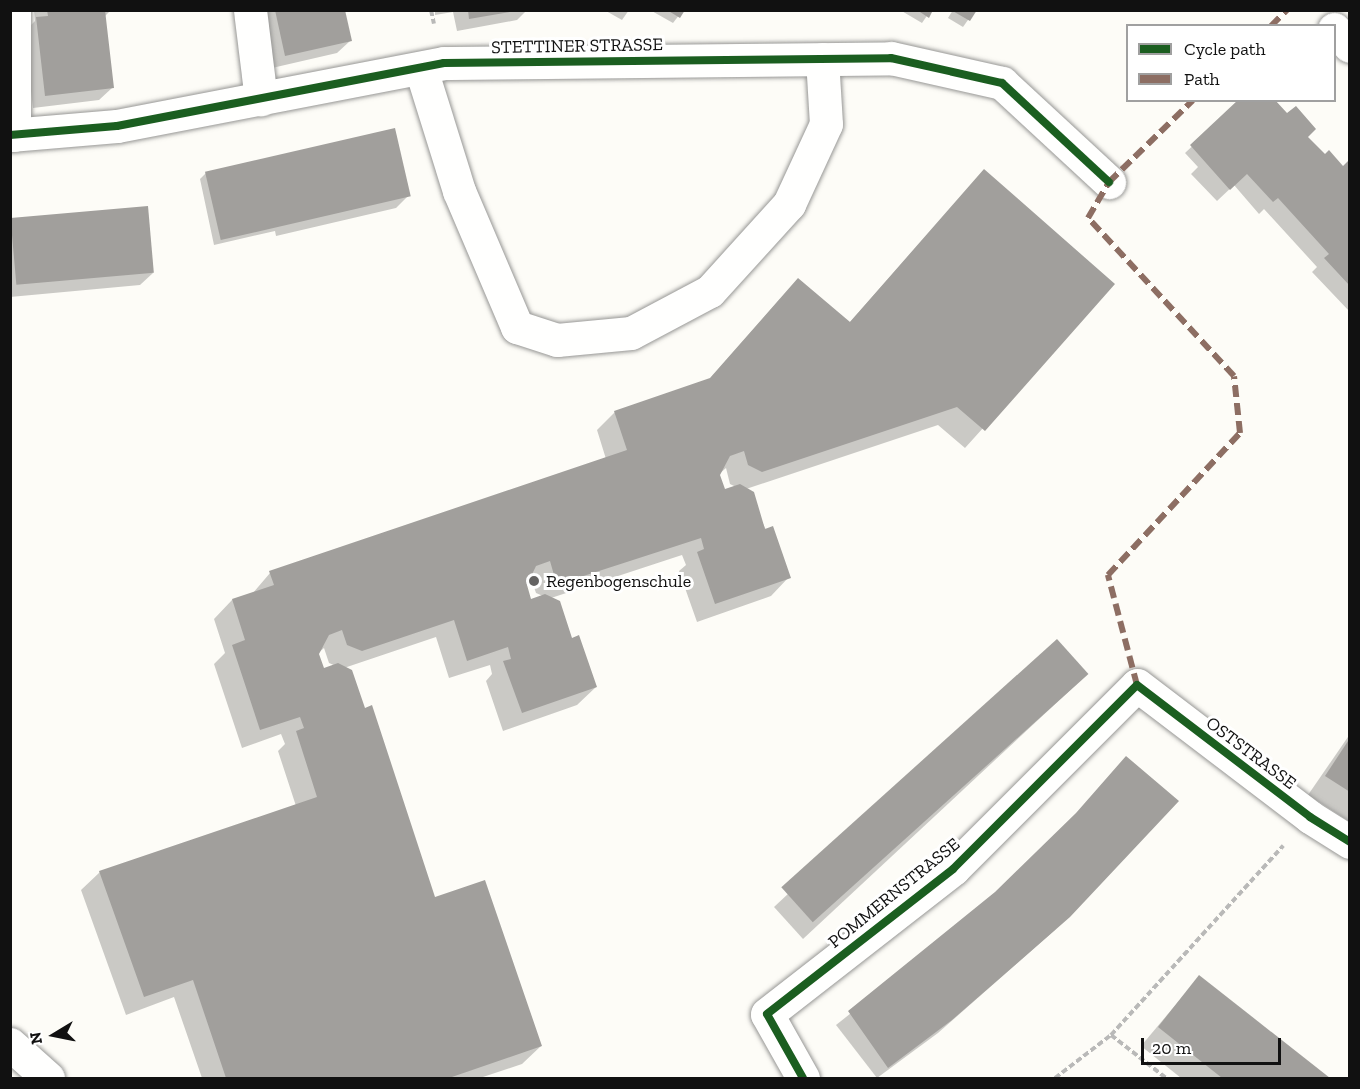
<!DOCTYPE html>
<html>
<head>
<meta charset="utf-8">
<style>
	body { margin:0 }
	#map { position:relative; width:1360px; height:1089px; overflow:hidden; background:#fdfcf7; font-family:"Zilla Slab",serif }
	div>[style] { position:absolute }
	.shadow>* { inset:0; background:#0003 }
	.building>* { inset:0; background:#a19f9c; transform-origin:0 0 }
	.path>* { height:4px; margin-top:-2px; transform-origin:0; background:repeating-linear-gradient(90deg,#b9b9b8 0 6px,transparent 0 9px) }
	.roads { filter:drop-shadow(0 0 2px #979795) drop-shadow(0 0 2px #979795) }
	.minor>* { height:33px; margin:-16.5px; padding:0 16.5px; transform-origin:16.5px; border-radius:16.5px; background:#fffffe }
	.quiet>* { height:6px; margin-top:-3px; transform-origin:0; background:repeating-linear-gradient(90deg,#8d6e63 0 12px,transparent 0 18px) }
	.cycleway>* { height:8px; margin:-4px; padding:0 4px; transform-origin:4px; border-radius:4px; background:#1b5e20 }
	.dots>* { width:16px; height:16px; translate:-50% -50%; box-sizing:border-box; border:3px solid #fff; border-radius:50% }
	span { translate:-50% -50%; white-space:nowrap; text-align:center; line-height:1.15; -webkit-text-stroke:6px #fff; paint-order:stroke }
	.street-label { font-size:18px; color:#111 }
	.poi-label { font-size:18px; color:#111 }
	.left { translate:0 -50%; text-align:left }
	.frame { position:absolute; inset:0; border:12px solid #111; pointer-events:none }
	.legend { position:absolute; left:1126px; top:24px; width:210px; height:78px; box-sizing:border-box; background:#fff; border:2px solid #a0a0a0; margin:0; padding:8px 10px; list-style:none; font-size:18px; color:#111 }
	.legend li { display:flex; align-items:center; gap:12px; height:30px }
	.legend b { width:30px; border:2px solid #a0a0a0 }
	.north { position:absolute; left:24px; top:1005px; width:60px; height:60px; -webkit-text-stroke:4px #fff; paint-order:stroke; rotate:260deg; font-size:16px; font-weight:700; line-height:24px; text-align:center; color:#111 }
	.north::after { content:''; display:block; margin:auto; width:21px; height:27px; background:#111; clip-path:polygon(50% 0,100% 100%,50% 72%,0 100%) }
	.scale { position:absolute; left:1141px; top:1038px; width:140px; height:27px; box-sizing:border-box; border:3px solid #111; border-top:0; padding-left:8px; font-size:18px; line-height:21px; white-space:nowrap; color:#111; -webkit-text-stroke:4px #fff; paint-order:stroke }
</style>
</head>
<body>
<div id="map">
	<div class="shadow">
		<div style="clip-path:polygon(34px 10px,111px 10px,104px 17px,112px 88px,99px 100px,33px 108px,24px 32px,35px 21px)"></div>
		<div style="clip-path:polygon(259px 10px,343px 10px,350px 41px,337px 53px,272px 68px)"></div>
		<div style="clip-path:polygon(435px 10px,527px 10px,517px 20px,457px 31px,453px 12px,435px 15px)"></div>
		<div style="clip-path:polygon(629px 10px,622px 20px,606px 11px,607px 10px)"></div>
		<div style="clip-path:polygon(650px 10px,683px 10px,673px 23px)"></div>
		<div style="clip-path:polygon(900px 10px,931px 10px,922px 23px)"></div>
		<div style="clip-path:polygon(953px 10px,975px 10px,963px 27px,948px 18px)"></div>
		<div style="clip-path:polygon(1241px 100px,1306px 137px,1325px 156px,1343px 168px,1350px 162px,1350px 312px,1312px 272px,1317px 267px,1264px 209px,1259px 214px,1234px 185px,1217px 201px,1191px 174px,1198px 167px,1185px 153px)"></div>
		<div style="clip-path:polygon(evenodd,984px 171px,1113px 284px,965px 448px,938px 425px,746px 489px,789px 577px,771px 596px,697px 622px,679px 571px,686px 565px,682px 555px,551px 598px,596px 687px,577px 705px,503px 731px,486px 681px,492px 674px,490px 665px,449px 678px,436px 637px,344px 668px,434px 899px,541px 1046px,522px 1064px,480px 1078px,202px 1078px,174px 997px,126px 1015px,81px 890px,100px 872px,296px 806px,278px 751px,285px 744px,281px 734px,242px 748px,214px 664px,225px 653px,214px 619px,232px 600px,253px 593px,270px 573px,606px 459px,597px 430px,615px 412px,708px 381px,780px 299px,849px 323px,984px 171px,726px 468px,730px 484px,736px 487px,724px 491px,718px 475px,726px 468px,984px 171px,531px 578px,536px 593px,543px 596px,530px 600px,525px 585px,531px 578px,984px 171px,324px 648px,329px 663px,336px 666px,323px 670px,317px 654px,324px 648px)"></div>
		<div style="clip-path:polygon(206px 173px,409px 195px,396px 208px,276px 236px,275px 231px,214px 245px,200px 179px)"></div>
		<div style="clip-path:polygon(10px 219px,153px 273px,140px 285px,10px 297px)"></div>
		<div style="clip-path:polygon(1081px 680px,803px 939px,774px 907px,915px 775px)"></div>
		<div style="clip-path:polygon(1350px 734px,1350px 822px,1308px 795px)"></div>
		<div style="clip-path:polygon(1056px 929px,938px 1033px,877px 1078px,836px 1025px,909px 967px)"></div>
		<div style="clip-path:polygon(1199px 977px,1327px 1078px,1181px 1078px,1141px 1046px)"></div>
	</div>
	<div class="building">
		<div style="clip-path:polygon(47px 10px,105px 10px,114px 88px,45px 96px,36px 17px,48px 16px)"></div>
		<div style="clip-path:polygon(275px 10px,345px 10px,352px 41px,285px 56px)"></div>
		<div style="clip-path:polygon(468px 10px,510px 10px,510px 12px,469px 19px)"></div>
		<div style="clip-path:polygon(667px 10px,685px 10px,680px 18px)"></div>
		<div style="clip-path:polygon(917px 10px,933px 10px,929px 18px)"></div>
		<div style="clip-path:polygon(951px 10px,977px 10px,970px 21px)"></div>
		<div style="clip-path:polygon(1238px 100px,1275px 100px,1287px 113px,1296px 106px,1316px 129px,1308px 137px,1325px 154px,1329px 150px,1343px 166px,1350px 159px,1350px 286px,1324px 258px,1329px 254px,1278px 198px,1273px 202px,1247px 174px,1230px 190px,1190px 145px)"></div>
		<div style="left:395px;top:128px;width:70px;height:195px;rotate:77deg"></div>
		<div style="clip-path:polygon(984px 169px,1115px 284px,985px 431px,957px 407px,762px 472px,748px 465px,744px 451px,730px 456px,720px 475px,725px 489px,740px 484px,754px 492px,765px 529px,773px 526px,791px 578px,715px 604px,697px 552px,704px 549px,701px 538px,568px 581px,554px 575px,550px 561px,536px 566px,527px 585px,531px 599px,545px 594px,560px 601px,572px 638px,579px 635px,597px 687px,522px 713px,503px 661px,511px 659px,508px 647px,467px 661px,454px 620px,362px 651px,347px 645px,342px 630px,329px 635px,319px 654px,324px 668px,338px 663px,352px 670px,365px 708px,372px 705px,435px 897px,485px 880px,542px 1046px,449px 1078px,226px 1078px,193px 980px,144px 997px,99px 871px,317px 797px,296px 731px,304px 728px,300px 717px,260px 730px,232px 645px,245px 640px,232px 599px,274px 585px,269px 571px,627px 450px,614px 411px,710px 378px,798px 278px,850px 322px)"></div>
		<div style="left:148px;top:206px;width:67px;height:138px;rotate:85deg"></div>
		<div style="left:1057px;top:639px;width:47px;height:371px;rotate:48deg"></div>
		<div style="clip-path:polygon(1350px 738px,1350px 792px,1325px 776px)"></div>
		<div style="clip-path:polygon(1126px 756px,1179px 801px,1070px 917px,952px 1020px,888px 1068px,848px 1011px,995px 892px,1076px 813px)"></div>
		<div style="clip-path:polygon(1199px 975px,1330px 1078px,1222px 1078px,1158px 1027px)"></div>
	</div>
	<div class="path">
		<div style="left:431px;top:10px;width:14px;rotate:78deg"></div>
		<div style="left:1111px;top:1035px;width:70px;rotate:38deg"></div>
		<div style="left:1055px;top:1078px;width:71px;rotate:-37.5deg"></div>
		<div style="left:1111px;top:1035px;width:256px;rotate:-47.7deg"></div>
	</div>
	<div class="roads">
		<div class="minor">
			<div style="left:14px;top:10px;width:125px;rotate:90deg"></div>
			<div style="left:250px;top:10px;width:90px;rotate:83deg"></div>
			<div style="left:1334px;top:29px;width:23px;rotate:47deg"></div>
			<div style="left:421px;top:69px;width:128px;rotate:72.7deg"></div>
			<div style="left:459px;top:191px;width:148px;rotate:66.9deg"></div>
			<div style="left:517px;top:327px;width:42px;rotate:18deg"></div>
			<div style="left:557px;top:340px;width:74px;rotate:-5.4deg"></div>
			<div style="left:631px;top:333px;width:89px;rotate:-28deg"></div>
			<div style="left:710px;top:291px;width:118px;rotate:-47.8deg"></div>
			<div style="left:789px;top:204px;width:88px;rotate:-65.2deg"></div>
			<div style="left:826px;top:124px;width:65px;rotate:-93.5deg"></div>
			<div style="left:10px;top:135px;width:107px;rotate:-4.8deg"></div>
			<div style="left:117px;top:126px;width:333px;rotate:-10.9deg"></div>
			<div style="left:444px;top:63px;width:447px;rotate:-0.6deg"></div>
			<div style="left:891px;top:58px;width:114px;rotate:12.7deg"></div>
			<div style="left:1002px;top:83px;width:146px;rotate:42.8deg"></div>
			<div style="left:10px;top:1044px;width:51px;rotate:41.8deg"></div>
			<div style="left:803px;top:1078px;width:73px;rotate:-119.4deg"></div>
			<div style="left:767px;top:1014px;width:236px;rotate:-37.9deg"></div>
			<div style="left:953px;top:869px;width:260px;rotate:-45deg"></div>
			<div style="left:1137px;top:685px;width:218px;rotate:37.3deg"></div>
			<div style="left:1310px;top:817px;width:47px;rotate:32deg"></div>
		</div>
	</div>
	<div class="quiet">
		<div style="left:1271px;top:26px;width:23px;rotate:-45deg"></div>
		<div style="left:1137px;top:685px;width:114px;rotate:-104.8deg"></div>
		<div style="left:1108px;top:575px;width:194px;rotate:-47.1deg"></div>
		<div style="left:1240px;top:433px;width:57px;rotate:-96deg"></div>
		<div style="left:1234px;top:376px;width:215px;rotate:-132.7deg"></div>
		<div style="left:1088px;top:218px;width:42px;rotate:-59.7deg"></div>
		<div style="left:1109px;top:182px;width:117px;rotate:-44.3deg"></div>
	</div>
	<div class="cycleway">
		<div style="left:10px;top:135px;width:107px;rotate:-4.8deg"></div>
		<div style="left:117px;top:126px;width:333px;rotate:-10.9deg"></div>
		<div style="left:444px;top:63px;width:447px;rotate:-0.6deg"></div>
		<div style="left:891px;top:58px;width:114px;rotate:12.7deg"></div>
		<div style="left:1002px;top:83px;width:146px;rotate:42.8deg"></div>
		<div style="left:803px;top:1078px;width:73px;rotate:-119.4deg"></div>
		<div style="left:767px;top:1014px;width:236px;rotate:-37.9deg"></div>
		<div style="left:953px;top:869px;width:260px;rotate:-45deg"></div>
		<div style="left:1137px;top:685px;width:218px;rotate:37.3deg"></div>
		<div style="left:1310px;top:817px;width:47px;rotate:32deg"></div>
	</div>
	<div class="dots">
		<div style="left:534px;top:581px;background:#646362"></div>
	</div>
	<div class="street-label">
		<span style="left:577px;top:46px;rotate:-1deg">STETTINER STRASSE</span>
		<span style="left:1251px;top:753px;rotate:37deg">OSTSTRASSE</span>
		<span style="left:894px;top:893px;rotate:-39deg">POMMERNSTRASSE</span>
	</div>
	<div class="poi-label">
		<span class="left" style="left:546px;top:581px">Regenbogenschule</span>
	</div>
	<div class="frame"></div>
	<ul class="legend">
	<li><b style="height:8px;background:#1b5e20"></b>Cycle path</li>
	<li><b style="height:8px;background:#8d6e63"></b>Path</li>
	</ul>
	<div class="north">N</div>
	<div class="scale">20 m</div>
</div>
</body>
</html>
